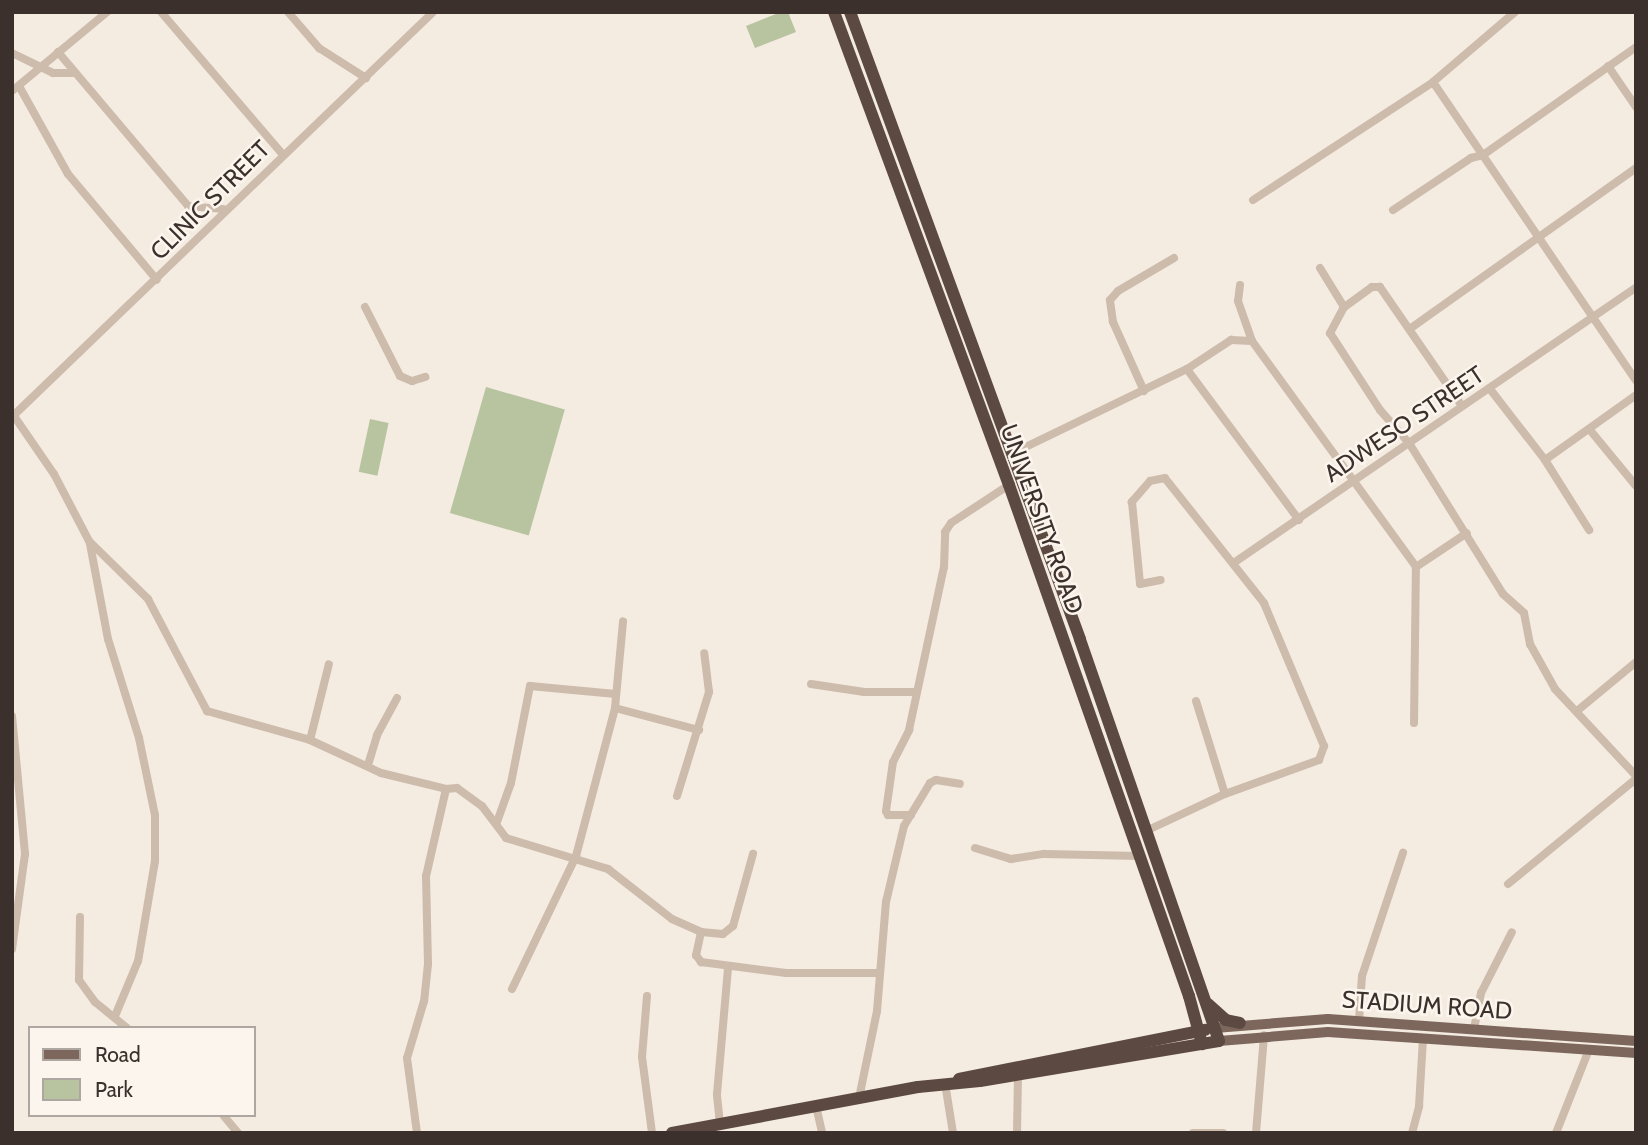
<!DOCTYPE html>
<html>
<head>
<meta charset="utf-8">
<style>
	body { margin:0 }
	#map { position:relative; width:1648px; height:1145px; overflow:hidden; background:#f4ebe1; font-family:Cabin,sans-serif }
	div>[style] { position:absolute }
	.green>* { inset:0; background:#b8c4a0; transform-origin:0 0 }
	.minor>* { height:8px; margin:-4px; padding:0 4px; transform-origin:4px; border-radius:4px; background:#cdbbac }
	.major>* { height:10px; margin:-5px; padding:0 5px; transform-origin:5px; border-radius:5px; background:#7d675c }
	.highway>* { height:12px; margin:-6px; padding:0 6px; transform-origin:6px; border-radius:6px; background:#5c4a42 }
	span { translate:-50% -50%; white-space:nowrap; text-align:center; line-height:1.15; -webkit-text-stroke:5px #fbf5ee; paint-order:stroke }
	.street-label { font-size:24px; color:#3b302b }
	.frame { position:absolute; inset:0; border:14px solid #3b302b; pointer-events:none }
	.legend { position:absolute; left:28px; top:1026px; width:228px; height:91px; box-sizing:border-box; background:#fbf5ee; border:2px solid #aea6a0; margin:0; padding:9px 12px; list-style:none; font-size:21px; color:#3b302b }
	.legend li { display:flex; align-items:center; gap:14px; height:35px }
	.legend b { width:35px; border:2px solid #aea6a0 }
</style>
</head>
<body>
<div id="map">
	<div class="green">
		<div style="clip-path:polygon(781px 12px,788px 12px,796px 32px,755px 48px,746px 26px)"></div>
		<div style="left:486px;top:387px;width:82px;height:131px;rotate:16deg"></div>
		<div style="left:370px;top:419px;width:19px;height:54px;rotate:12deg"></div>
	</div>
	<div class="minor">
		<div style="left:161px;top:12px;width:188px;rotate:49.5deg"></div>
		<div style="left:288px;top:12px;width:48px;rotate:49.3deg"></div>
		<div style="left:319px;top:48px;width:56px;rotate:32.6deg"></div>
		<div style="left:58px;top:52px;width:202px;rotate:49.8deg"></div>
		<div style="left:188px;top:206px;width:36px;rotate:5deg"></div>
		<div style="left:12px;top:53px;width:46px;rotate:26deg"></div>
		<div style="left:53px;top:73px;width:21px"></div>
		<div style="left:1608px;top:66px;width:50px;rotate:55.7deg"></div>
		<div style="left:1433px;top:82px;width:361px;rotate:55.8deg"></div>
		<div style="left:19px;top:86px;width:101px;rotate:60.9deg"></div>
		<div style="left:68px;top:174px;width:138px;rotate:50deg"></div>
		<div style="left:12px;top:91px;width:124px;rotate:-39.7deg"></div>
		<div style="left:1253px;top:200px;width:215px;rotate:-33.2deg"></div>
		<div style="left:1433px;top:82px;width:108px;rotate:-40.5deg"></div>
		<div style="left:1393px;top:210px;width:94px;rotate:-33.7deg"></div>
		<div style="left:1471px;top:158px;width:12px;rotate:-14deg"></div>
		<div style="left:1483px;top:155px;width:187px;rotate:-35.2deg"></div>
		<div style="left:1320px;top:268px;width:46px;rotate:58.4deg"></div>
		<div style="left:1240px;top:285px;width:16px;rotate:97deg"></div>
		<div style="left:1238px;top:301px;width:42px;rotate:70.7deg"></div>
		<div style="left:365px;top:307px;width:77px;rotate:63.1deg"></div>
		<div style="left:400px;top:376px;width:13px;rotate:23deg"></div>
		<div style="left:412px;top:381px;width:14px;rotate:-17deg"></div>
		<div style="left:1411px;top:328px;width:276px;rotate:-35.4deg"></div>
		<div style="left:1490px;top:389px;width:90px;rotate:52.2deg"></div>
		<div style="left:1545px;top:460px;width:112px;rotate:-35.5deg"></div>
		<div style="left:1144px;top:391px;width:76px;rotate:-114.2deg"></div>
		<div style="left:1113px;top:322px;width:22px;rotate:-98deg"></div>
		<div style="left:1110px;top:300px;width:12px;rotate:-48deg"></div>
		<div style="left:1118px;top:291px;width:65px;rotate:-30.5deg"></div>
		<div style="left:1462px;top:406px;width:145px;rotate:-124.6deg"></div>
		<div style="left:1380px;top:287px;width:8px;rotate:180deg"></div>
		<div style="left:1372px;top:287px;width:34px;rotate:144deg"></div>
		<div style="left:1344px;top:307px;width:30px;rotate:118deg"></div>
		<div style="left:1330px;top:333px;width:92px;rotate:57deg"></div>
		<div style="left:1380px;top:410px;width:44px;rotate:48.7deg"></div>
		<div style="left:1409px;top:443px;width:178px;rotate:58.1deg"></div>
		<div style="left:1503px;top:594px;width:28px;rotate:42deg"></div>
		<div style="left:1524px;top:613px;width:32px;rotate:79deg"></div>
		<div style="left:1530px;top:644px;width:51px;rotate:60.9deg"></div>
		<div style="left:1555px;top:689px;width:119px;rotate:47deg"></div>
		<div style="left:12px;top:413px;width:74px;rotate:55.5deg"></div>
		<div style="left:54px;top:474px;width:76px;rotate:62.4deg"></div>
		<div style="left:89px;top:541px;width:83px;rotate:44.5deg"></div>
		<div style="left:148px;top:599px;width:127px;rotate:62.2deg"></div>
		<div style="left:207px;top:711px;width:107px;rotate:15.7deg"></div>
		<div style="left:310px;top:740px;width:78px;rotate:24.9deg"></div>
		<div style="left:381px;top:773px;width:67px;rotate:13.8deg"></div>
		<div style="left:446px;top:789px;width:89px;rotate:102.9deg"></div>
		<div style="left:426px;top:876px;width:88px;rotate:88.7deg"></div>
		<div style="left:428px;top:964px;width:37px;rotate:96deg"></div>
		<div style="left:424px;top:1001px;width:59px;rotate:106.6deg"></div>
		<div style="left:407px;top:1058px;width:76px;rotate:82.4deg"></div>
		<div style="left:14px;top:415px;width:581px;rotate:-43.88deg"></div>
		<div style="left:1590px;top:430px;width:72px;rotate:50.6deg"></div>
		<div style="left:1011px;top:454px;width:195px;rotate:-25.8deg"></div>
		<div style="left:1545px;top:460px;width:83px;rotate:57.8deg"></div>
		<div style="left:1299px;top:520px;width:188px;rotate:-126.6deg"></div>
		<div style="left:1187px;top:369px;width:53px;rotate:-33.4deg"></div>
		<div style="left:1231px;top:340px;width:21px;rotate:3deg"></div>
		<div style="left:1252px;top:341px;width:279px;rotate:54deg"></div>
		<div style="left:90px;top:544px;width:97px;rotate:79.3deg"></div>
		<div style="left:108px;top:639px;width:104px;rotate:72.6deg"></div>
		<div style="left:139px;top:738px;width:79px;rotate:78.3deg"></div>
		<div style="left:155px;top:815px;width:46px;rotate:90deg"></div>
		<div style="left:155px;top:861px;width:101px;rotate:99.6deg"></div>
		<div style="left:138px;top:961px;width:60px;rotate:112.7deg"></div>
		<div style="left:1235px;top:562px;width:486px;rotate:-34.4deg"></div>
		<div style="left:811px;top:684px;width:54px;rotate:8.6deg"></div>
		<div style="left:864px;top:692px;width:52px"></div>
		<div style="left:1196px;top:701px;width:97px;rotate:72.7deg"></div>
		<div style="left:615px;top:708px;width:87px;rotate:14.7deg"></div>
		<div style="left:1577px;top:711px;width:77px;rotate:-39.7deg"></div>
		<div style="left:12px;top:716px;width:139px;rotate:84.6deg"></div>
		<div style="left:25px;top:854px;width:96px;rotate:97.8deg"></div>
		<div style="left:1414px;top:723px;width:156px;rotate:-89.3deg"></div>
		<div style="left:1416px;top:567px;width:61px;rotate:-33.7deg"></div>
		<div style="left:310px;top:740px;width:78px;rotate:-76deg"></div>
		<div style="left:368px;top:765px;width:31px;rotate:-73deg"></div>
		<div style="left:377px;top:735px;width:42px;rotate:-61.6deg"></div>
		<div style="left:446px;top:789px;width:11px;rotate:-5deg"></div>
		<div style="left:457px;top:788px;width:31px;rotate:36deg"></div>
		<div style="left:482px;top:806px;width:40px;rotate:53deg"></div>
		<div style="left:506px;top:838px;width:107px;rotate:16.9deg"></div>
		<div style="left:608px;top:869px;width:81px;rotate:38deg"></div>
		<div style="left:672px;top:919px;width:32px;rotate:24deg"></div>
		<div style="left:701px;top:932px;width:22px;rotate:5deg"></div>
		<div style="left:723px;top:934px;width:13px;rotate:-39deg"></div>
		<div style="left:733px;top:926px;width:75px;rotate:-74.5deg"></div>
		<div style="left:677px;top:796px;width:109px;rotate:-72.9deg"></div>
		<div style="left:709px;top:692px;width:39px;rotate:-97deg"></div>
		<div style="left:911px;top:815px;width:23px;rotate:180deg"></div>
		<div style="left:888px;top:815px;width:4px;rotate:-117deg"></div>
		<div style="left:886px;top:811px;width:49px;rotate:-81.9deg"></div>
		<div style="left:893px;top:762px;width:36px;rotate:-63deg"></div>
		<div style="left:909px;top:730px;width:167px;rotate:-77.9deg"></div>
		<div style="left:944px;top:567px;width:35px;rotate:-88deg"></div>
		<div style="left:945px;top:532px;width:11px;rotate:-56deg"></div>
		<div style="left:951px;top:523px;width:69px;rotate:-33.2deg"></div>
		<div style="left:497px;top:822px;width:41px;rotate:-70.3deg"></div>
		<div style="left:511px;top:783px;width:99px;rotate:-78.9deg"></div>
		<div style="left:530px;top:686px;width:86px;rotate:5.3deg"></div>
		<div style="left:1148px;top:830px;width:85px;rotate:-25.1deg"></div>
		<div style="left:1225px;top:794px;width:100px;rotate:-19.9deg"></div>
		<div style="left:1319px;top:760px;width:15px;rotate:-70deg"></div>
		<div style="left:1324px;top:746px;width:155px;rotate:-112.8deg"></div>
		<div style="left:1264px;top:603px;width:159px;rotate:-128.4deg"></div>
		<div style="left:1165px;top:478px;width:15px;rotate:169deg"></div>
		<div style="left:1150px;top:481px;width:28px;rotate:131deg"></div>
		<div style="left:1132px;top:502px;width:82px;rotate:84.4deg"></div>
		<div style="left:1140px;top:584px;width:21px;rotate:-11deg"></div>
		<div style="left:975px;top:848px;width:38px;rotate:17deg"></div>
		<div style="left:1011px;top:859px;width:33px;rotate:-9deg"></div>
		<div style="left:1044px;top:854px;width:96px;rotate:1.2deg"></div>
		<div style="left:1508px;top:884px;width:166px;rotate:-39.4deg"></div>
		<div style="left:80px;top:917px;width:63px;rotate:90.9deg"></div>
		<div style="left:79px;top:980px;width:27px;rotate:54deg"></div>
		<div style="left:95px;top:1002px;width:41px;rotate:39.1deg"></div>
		<div style="left:701px;top:932px;width:24px;rotate:102deg"></div>
		<div style="left:696px;top:955px;width:9px;rotate:54deg"></div>
		<div style="left:701px;top:962px;width:86px;rotate:7.4deg"></div>
		<div style="left:786px;top:973px;width:92px"></div>
		<div style="left:512px;top:989px;width:148px;rotate:-64.3deg"></div>
		<div style="left:576px;top:856px;width:153px;rotate:-75.2deg"></div>
		<div style="left:615px;top:708px;width:87px;rotate:-84.7deg"></div>
		<div style="left:647px;top:996px;width:61px;rotate:94.7deg"></div>
		<div style="left:642px;top:1057px;width:77px;rotate:82.5deg"></div>
		<div style="left:1359px;top:1021px;width:45px;rotate:-86.2deg"></div>
		<div style="left:1362px;top:976px;width:130px;rotate:-71.6deg"></div>
		<div style="left:1474px;top:1029px;width:37px;rotate:-79deg"></div>
		<div style="left:1481px;top:993px;width:68px;rotate:-63.1deg"></div>
		<div style="left:945px;top:1083px;width:51px;rotate:80.9deg"></div>
		<div style="left:859px;top:1098px;width:89px;rotate:-78.3deg"></div>
		<div style="left:877px;top:1011px;width:109px;rotate:-85.3deg"></div>
		<div style="left:886px;top:902px;width:78px;rotate:-76.7deg"></div>
		<div style="left:904px;top:826px;width:50px;rotate:-58.8deg"></div>
		<div style="left:930px;top:783px;width:7px;rotate:-27deg"></div>
		<div style="left:936px;top:780px;width:24px;rotate:9deg"></div>
		<div style="left:816px;top:1106px;width:28px;rotate:77deg"></div>
		<div style="left:223px;top:1115px;width:23px;rotate:50deg"></div>
		<div style="left:720px;top:1124px;width:30px;rotate:-96deg"></div>
		<div style="left:717px;top:1094px;width:127px;rotate:-85deg"></div>
		<div style="left:1017px;top:1133px;width:59px;rotate:-89deg"></div>
		<div style="left:1193px;top:1133px;width:30px"></div>
		<div style="left:1256px;top:1133px;width:98px;rotate:-85.3deg"></div>
		<div style="left:1412px;top:1133px;width:28px;rotate:-75deg"></div>
		<div style="left:1419px;top:1106px;width:68px;rotate:-86.6deg"></div>
		<div style="left:1556px;top:1133px;width:87px;rotate:-68.4deg"></div>
	</div>
	<div class="major">
		<div style="left:1215px;top:1028px;width:113px;rotate:-4.6deg"></div>
		<div style="left:1328px;top:1019px;width:309px;rotate:4.1deg"></div>
		<div style="left:1219px;top:1041px;width:109px;rotate:-4.7deg"></div>
		<div style="left:1328px;top:1032px;width:309px;rotate:3.9deg"></div>
	</div>
	<div class="highway">
		<div style="left:834px;top:12px;width:504px;rotate:69.7deg"></div>
		<div style="left:1009px;top:485px;width:542px;rotate:70.6deg"></div>
		<div style="left:1189px;top:996px;width:50px;rotate:74.8deg"></div>
		<div style="left:1208px;top:1004px;width:24px;rotate:42deg"></div>
		<div style="left:1226px;top:1020px;width:14px;rotate:12deg"></div>
		<div style="left:959px;top:1079px;width:251px;rotate:-11.3deg"></div>
		<div style="left:672px;top:1133px;width:250px;rotate:-10.6deg"></div>
		<div style="left:918px;top:1087px;width:62px;rotate:-5.5deg"></div>
		<div style="left:980px;top:1081px;width:242px;rotate:-9.5deg"></div>
		<div style="left:1219px;top:1041px;width:425px;rotate:-109.1deg"></div>
		<div style="left:1080px;top:639px;width:668px;rotate:-110.14deg"></div>
	</div>
	<div class="street-label">
		<span style="left:210px;top:200px;rotate:-45deg">CLINIC STREET</span>
		<span style="left:1404px;top:424px;rotate:-34deg">ADWESO STREET</span>
		<span style="left:1042px;top:519px;rotate:70deg">UNIVERSITY ROAD</span>
		<span style="left:1427px;top:1005px;rotate:4deg">STADIUM ROAD</span>
	</div>
	<div class="frame"></div>
	<ul class="legend">
	<li><b style="height:9px;background:#7d675c"></b>Road</li>
	<li><b style="height:19px;background:#b8c4a0"></b>Park</li>
	</ul>
</div>
</body>
</html>
